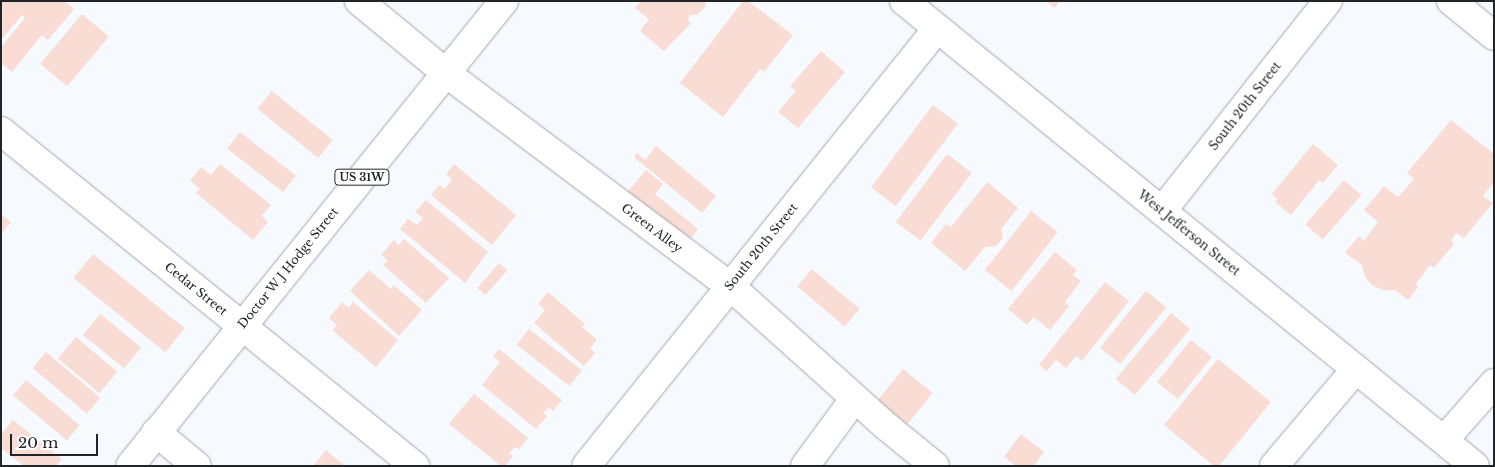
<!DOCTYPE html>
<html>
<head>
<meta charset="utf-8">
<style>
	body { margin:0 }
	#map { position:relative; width:1495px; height:467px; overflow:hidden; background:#f6f9fd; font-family:"Libre Baskerville",serif }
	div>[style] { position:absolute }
	.building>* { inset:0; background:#f9ddd4; transform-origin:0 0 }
	.roads { filter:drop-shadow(0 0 1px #a0a8b1) drop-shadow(0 0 1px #a0a8b1) }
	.minor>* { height:28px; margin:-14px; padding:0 14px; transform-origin:14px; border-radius:14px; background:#fff }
	.major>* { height:28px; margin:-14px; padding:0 14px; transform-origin:14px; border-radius:14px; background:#fff }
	span { translate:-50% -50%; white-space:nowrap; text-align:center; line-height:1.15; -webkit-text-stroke:4.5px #fff; paint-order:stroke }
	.shield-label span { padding:1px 4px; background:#fff; border:1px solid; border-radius:4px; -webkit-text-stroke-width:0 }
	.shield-label { font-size:11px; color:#222528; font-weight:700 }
	.street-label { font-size:12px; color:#222528 }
	.frame { position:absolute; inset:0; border:2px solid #222528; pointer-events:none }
	.scale { position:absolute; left:10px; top:434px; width:88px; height:22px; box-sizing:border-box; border:2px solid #222528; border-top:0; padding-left:6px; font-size:15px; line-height:18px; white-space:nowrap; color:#222528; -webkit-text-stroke:4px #fff; paint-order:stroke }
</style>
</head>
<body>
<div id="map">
	<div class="building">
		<div style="clip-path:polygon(1px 1px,64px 1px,74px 9px,48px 40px,42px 35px,12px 72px,1px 63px,1px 47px,25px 18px,22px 15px,1px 40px)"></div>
		<div style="clip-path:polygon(641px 1px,705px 1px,706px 6px,697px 15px,690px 15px,688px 20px,691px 23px,664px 51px,640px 31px,649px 19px,635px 8px)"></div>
		<div style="clip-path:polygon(743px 1px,748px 1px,793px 35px,764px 72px,760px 69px,723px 117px,680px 83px)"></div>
		<div style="clip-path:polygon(1046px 1px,1060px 1px,1054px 8px)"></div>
		<div style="left:82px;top:14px;width:35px;height:65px;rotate:40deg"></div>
		<div style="clip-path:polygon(821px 51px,845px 72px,798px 128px,778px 112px,796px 91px,790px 86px)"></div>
		<div style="left:272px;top:91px;width:78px;height:23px;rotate:39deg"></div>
		<div style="left:933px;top:105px;width:31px;height:103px;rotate:37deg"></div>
		<div style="clip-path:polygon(1451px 120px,1494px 154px,1494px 182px,1483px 196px,1493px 203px,1464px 238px,1456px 233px,1451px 240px,1454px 244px,1434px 268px,1430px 265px,1416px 284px,1418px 287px,1408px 300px,1395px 290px,1383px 290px,1372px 285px,1365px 277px,1362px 265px,1345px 253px,1359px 236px,1364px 241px,1378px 222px,1364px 210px,1384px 186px,1398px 197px,1414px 179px,1407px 173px)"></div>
		<div style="left:240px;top:132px;width:71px;height:21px;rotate:38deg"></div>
		<div style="clip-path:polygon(1313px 144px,1338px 165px,1323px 183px,1319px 180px,1291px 215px,1275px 202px,1278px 199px,1272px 194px)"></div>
		<div style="clip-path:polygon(656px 146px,716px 196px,702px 213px,634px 157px,637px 153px,645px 160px)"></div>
		<div style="left:947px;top:154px;width:31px;height:85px;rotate:37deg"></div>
		<div style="clip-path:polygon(220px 164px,271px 205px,262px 216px,268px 222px,253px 240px,196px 193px,200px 189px,190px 181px,201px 167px,211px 175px)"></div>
		<div style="clip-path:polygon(454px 164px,516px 215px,492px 245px,431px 195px,439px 185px,445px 189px,452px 179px,446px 174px)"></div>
		<div style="clip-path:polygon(646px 170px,663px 184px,655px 194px,698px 229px,684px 247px,623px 197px)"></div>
		<div style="left:1344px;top:180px;width:23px;height:59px;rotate:41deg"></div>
		<div style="clip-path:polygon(987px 182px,1018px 208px,1001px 229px,1003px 238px,996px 246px,985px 247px,965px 271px,931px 243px,946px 224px,951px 227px)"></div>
		<div style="clip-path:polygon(426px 200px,488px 252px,465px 283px,400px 229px,408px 219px,417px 225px,423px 218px,415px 212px)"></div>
		<div style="left:1031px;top:211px;width:34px;height:75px;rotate:38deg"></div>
		<div style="clip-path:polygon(1px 215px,11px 222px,1px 234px)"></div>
		<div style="clip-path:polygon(404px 239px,449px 278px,426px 303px,383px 265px,388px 261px,381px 255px,394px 240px,399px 245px)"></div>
		<div style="clip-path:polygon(1055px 252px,1077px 270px,1073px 275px,1081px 281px,1065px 302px,1069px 306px,1050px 330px,1034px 317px,1027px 325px,1008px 309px)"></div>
		<div style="left:93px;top:254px;width:118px;height:31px;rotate:39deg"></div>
		<div style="left:499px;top:263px;width:11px;height:33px;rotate:41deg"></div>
		<div style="left:812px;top:269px;width:62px;height:23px;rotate:40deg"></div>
		<div style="clip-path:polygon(369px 270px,391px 289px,394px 285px,422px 310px,399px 336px,350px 291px)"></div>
		<div style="clip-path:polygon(1105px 282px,1129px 301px,1082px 361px,1076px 356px,1066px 368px,1056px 360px,1047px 371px,1039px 365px)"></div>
		<div style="left:1146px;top:291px;width:26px;height:73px;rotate:39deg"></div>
		<div style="clip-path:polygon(548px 292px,585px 324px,582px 327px,597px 340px,590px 348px,595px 353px,584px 366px,534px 323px,545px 310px,538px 304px)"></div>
		<div style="clip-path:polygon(342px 302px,349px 308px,353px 302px,398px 340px,376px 367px,332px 330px,337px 325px,329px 318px)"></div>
		<div style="left:1171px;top:313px;width:25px;height:86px;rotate:40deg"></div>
		<div style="left:100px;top:314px;width:53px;height:27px;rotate:39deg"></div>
		<div style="left:529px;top:329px;width:67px;height:20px;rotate:38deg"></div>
		<div style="left:76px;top:337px;width:54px;height:28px;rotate:40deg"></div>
		<div style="left:1191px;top:340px;width:27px;height:54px;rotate:39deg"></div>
		<div style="clip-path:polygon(499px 349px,562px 400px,553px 411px,549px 407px,543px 413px,547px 416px,536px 429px,482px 385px,500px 362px,493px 356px)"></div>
		<div style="left:46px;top:352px;width:71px;height:21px;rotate:40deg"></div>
		<div style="clip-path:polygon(1218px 359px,1271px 402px,1219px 466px,1214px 466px,1164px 425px)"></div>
		<div style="left:903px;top:369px;width:38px;height:42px;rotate:39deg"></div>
		<div style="left:26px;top:380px;width:70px;height:20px;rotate:40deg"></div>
		<div style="clip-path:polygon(474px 394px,528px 438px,519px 449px,515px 447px,509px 453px,513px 456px,505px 466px,501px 466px,449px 424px)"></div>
		<div style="clip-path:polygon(13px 420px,62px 459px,56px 466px,24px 466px,1px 448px,1px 435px)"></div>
		<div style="clip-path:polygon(1021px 434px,1044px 452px,1034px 466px,1016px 466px,1004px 457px)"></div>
		<div style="clip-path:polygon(326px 450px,345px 466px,313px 466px)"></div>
	</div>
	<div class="roads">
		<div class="minor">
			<div style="left:359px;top:1px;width:113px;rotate:39.6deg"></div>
			<div style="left:446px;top:73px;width:355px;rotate:36.9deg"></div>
			<div style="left:730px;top:286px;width:210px;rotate:41.9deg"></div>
			<div style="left:886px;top:426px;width:63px;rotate:39.2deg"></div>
			<div style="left:904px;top:1px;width:736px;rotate:39.16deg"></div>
			<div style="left:1451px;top:1px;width:55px;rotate:39.1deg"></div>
			<div style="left:1px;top:131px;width:533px;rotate:38.98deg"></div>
			<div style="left:1162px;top:211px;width:268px;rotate:-51.7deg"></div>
			<div style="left:156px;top:432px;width:53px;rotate:39.7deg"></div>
			<div style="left:1444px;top:440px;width:76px;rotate:-48.7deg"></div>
			<div style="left:586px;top:466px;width:561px;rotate:-51.23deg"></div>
			<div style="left:805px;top:466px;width:84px;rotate:-53.7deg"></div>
			<div style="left:1274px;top:466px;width:127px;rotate:-49.8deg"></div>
		</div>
		<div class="major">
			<div style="left:130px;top:466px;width:597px;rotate:-51.19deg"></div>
		</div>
	</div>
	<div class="shield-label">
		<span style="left:362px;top:177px">US 31W</span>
	</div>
	<div class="street-label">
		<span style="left:1245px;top:106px;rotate:-52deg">South 20th Street</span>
		<span style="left:652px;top:228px;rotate:37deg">Green Alley</span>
		<span style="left:1189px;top:233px;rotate:39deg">West Jefferson Street</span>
		<span style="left:761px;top:247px;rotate:-51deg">South 20th Street</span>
		<span style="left:288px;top:268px;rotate:-51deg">Doctor W J Hodge Street</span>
		<span style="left:196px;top:289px;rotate:39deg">Cedar Street</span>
	</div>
	<div class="frame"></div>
	<div class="scale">20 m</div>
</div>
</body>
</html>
